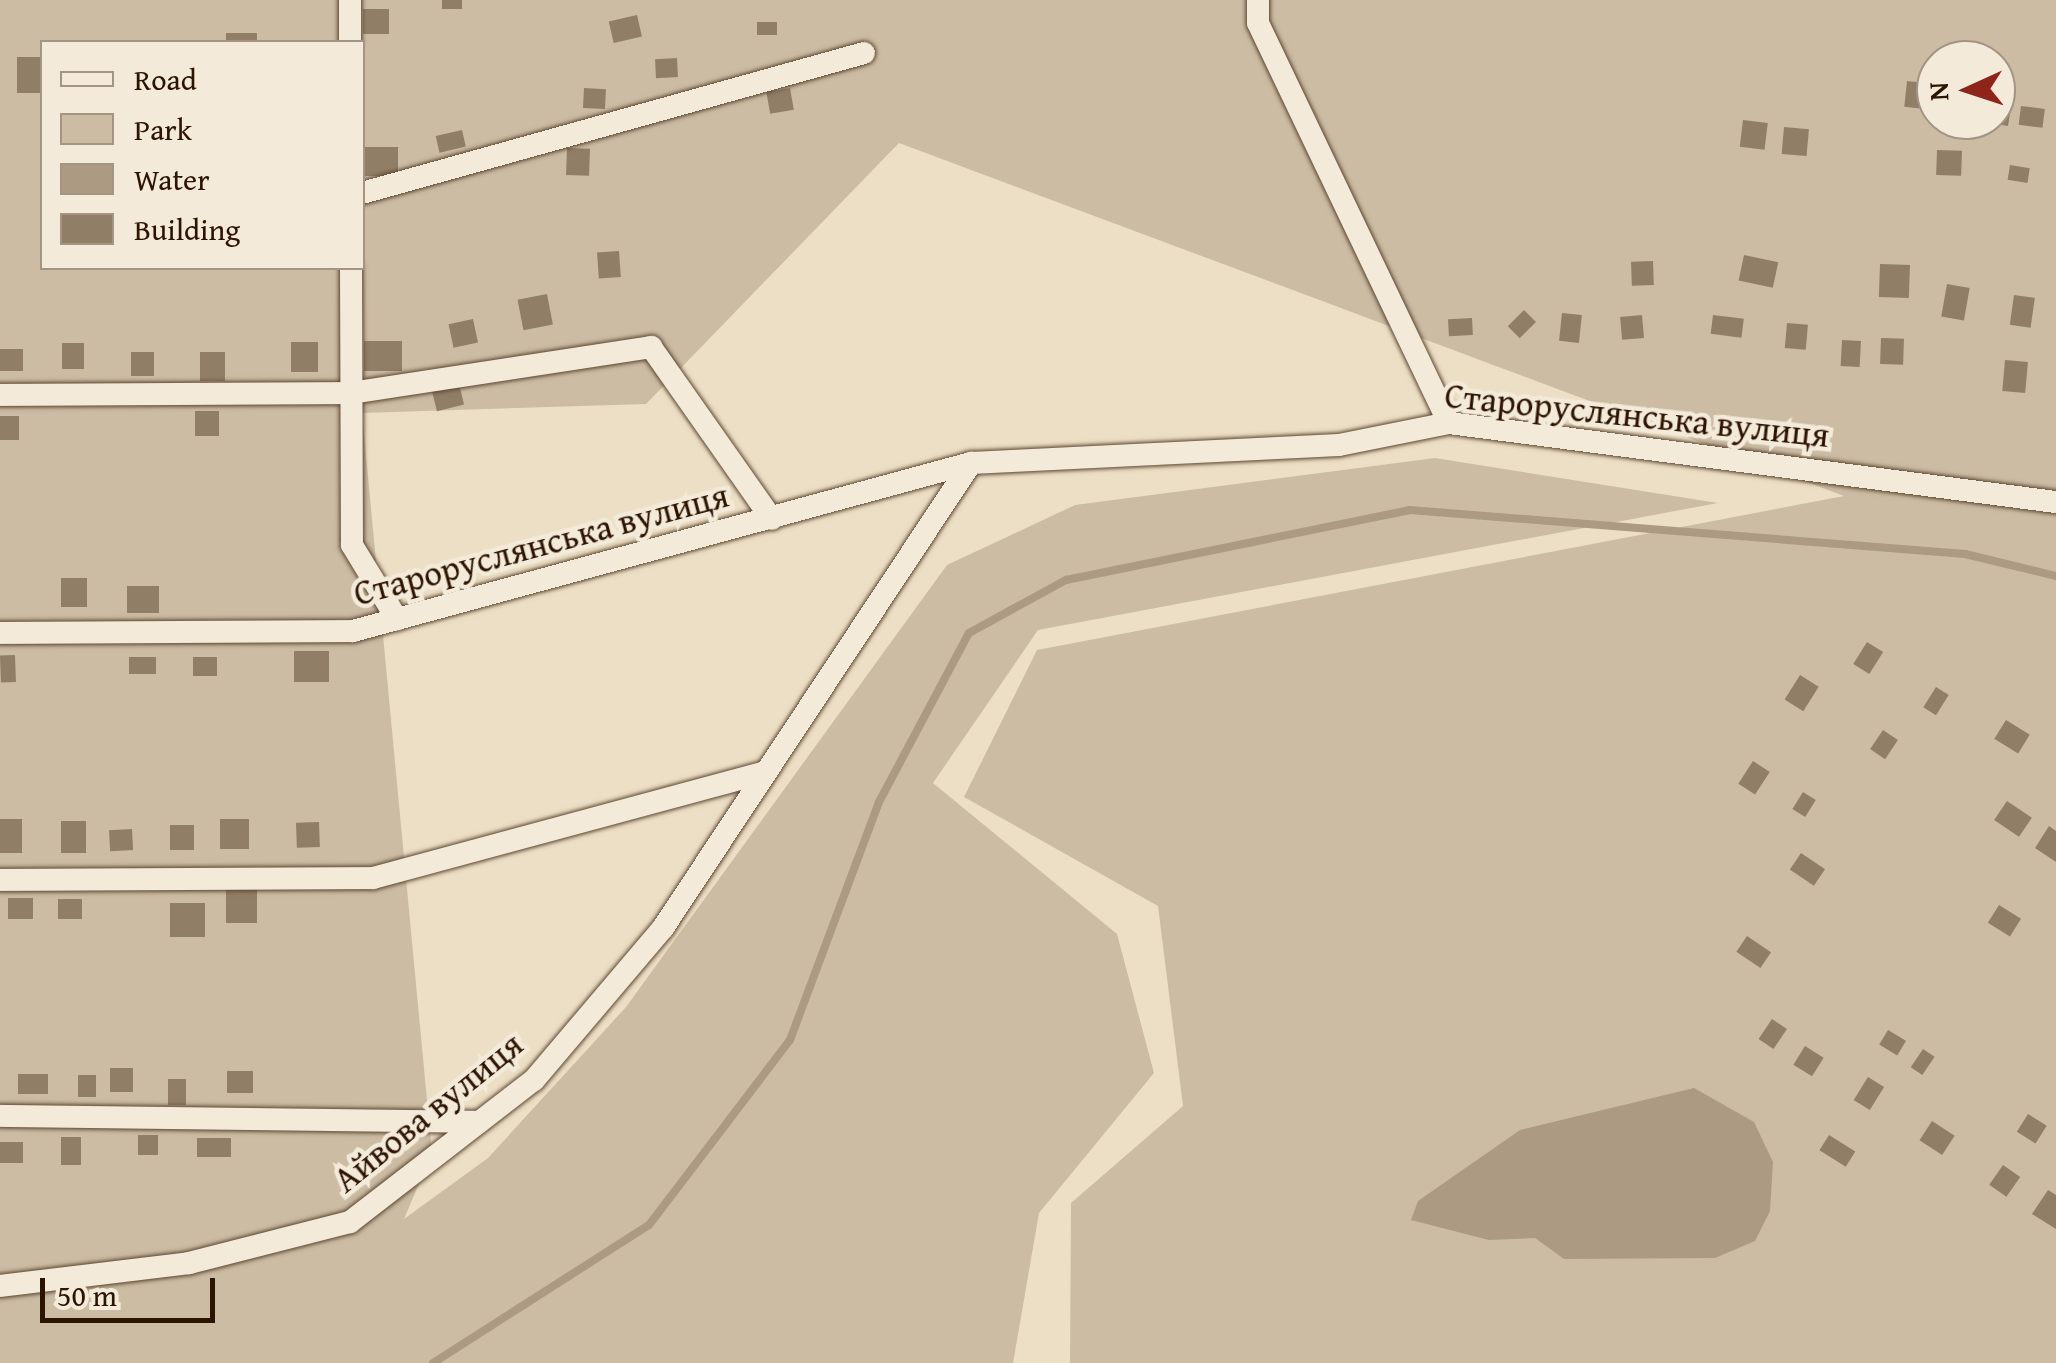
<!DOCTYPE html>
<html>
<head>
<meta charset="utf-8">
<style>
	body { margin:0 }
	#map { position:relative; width:2056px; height:1363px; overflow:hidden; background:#eddfc5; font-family:"Gentium Book Plus",serif }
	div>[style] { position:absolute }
	.green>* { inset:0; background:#ccbca4 }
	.water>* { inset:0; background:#ac9a82 }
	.stream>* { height:8px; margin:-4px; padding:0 4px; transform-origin:4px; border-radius:4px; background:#ac9a82 }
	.building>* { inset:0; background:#917e67; transform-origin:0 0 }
	.roads { filter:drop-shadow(0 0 2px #5d4732) drop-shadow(0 0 2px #5d4732) }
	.street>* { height:22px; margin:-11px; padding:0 11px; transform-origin:11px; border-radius:11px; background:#f3ead9 }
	span { translate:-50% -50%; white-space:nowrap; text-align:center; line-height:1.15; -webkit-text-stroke:9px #f3ead9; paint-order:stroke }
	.street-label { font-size:35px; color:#2d1401 }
	.legend { position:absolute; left:40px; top:40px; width:325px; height:230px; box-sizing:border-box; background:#f3ead9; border:2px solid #a49483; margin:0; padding:12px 18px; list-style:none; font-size:30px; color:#2d1401 }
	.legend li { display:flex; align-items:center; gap:20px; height:50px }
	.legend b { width:50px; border:2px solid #a49483 }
	.north { position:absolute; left:1916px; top:40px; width:100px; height:100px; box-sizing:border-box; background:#f3ead9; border:2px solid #a49483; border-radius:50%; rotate:267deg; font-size:28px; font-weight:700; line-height:40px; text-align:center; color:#2d1401 }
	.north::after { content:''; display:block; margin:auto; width:35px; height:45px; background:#8f2418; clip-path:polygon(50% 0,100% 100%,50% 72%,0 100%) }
	.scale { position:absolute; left:40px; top:1278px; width:175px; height:45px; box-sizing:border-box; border:5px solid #2d1401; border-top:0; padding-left:12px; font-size:30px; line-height:35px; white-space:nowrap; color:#2d1401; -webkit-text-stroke:8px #f3ead9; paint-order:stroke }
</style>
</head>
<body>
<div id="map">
	<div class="green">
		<div style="clip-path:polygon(evenodd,0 0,2056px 0,2056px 1363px,1070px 1363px,1071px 1203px,1183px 1106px,1158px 906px,964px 797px,1037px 650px,1844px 496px,899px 143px,646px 404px,362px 413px,432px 1153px,404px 1219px,488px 1158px,626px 1007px,947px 565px,1075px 505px,1435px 458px,1718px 503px,1038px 630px,933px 783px,1117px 934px,1154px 1073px,1039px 1213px,1013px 1363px,0 1363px,0 0,42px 42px,362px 42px,362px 268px,42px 268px,42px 42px,0 0,1936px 60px,1996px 60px,1996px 120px,1936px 120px,1936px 60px)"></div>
	</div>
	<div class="water">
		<div style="clip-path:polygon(1694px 1088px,1754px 1122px,1773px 1162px,1770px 1211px,1755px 1241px,1715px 1258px,1564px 1259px,1535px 1238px,1489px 1240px,1411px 1220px,1418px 1201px,1520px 1130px)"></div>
	</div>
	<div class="stream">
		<div style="left:433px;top:1363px;width:256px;rotate:-32.6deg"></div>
		<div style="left:649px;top:1225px;width:233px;rotate:-52.7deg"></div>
		<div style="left:790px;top:1040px;width:254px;rotate:-69.5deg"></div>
		<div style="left:879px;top:802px;width:191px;rotate:-62deg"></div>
		<div style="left:969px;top:633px;width:111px;rotate:-28.7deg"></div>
		<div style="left:1066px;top:580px;width:351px;rotate:-11.5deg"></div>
		<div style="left:1410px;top:510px;width:557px;rotate:4.53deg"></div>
		<div style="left:1965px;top:554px;width:94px;rotate:13.6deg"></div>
	</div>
	<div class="building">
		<div style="left:442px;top:0;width:20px;height:9px"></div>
		<div style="left:363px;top:9px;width:26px;height:25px"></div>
		<div style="left:637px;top:15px;width:22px;height:29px;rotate:77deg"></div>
		<div style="left:757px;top:22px;width:20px;height:13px"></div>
		<div style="left:226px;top:33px;width:31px;height:9px"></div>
		<div style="left:17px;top:57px;width:25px;height:36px"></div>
		<div style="left:677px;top:58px;width:19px;height:22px;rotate:87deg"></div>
		<div style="left:1907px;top:81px;width:29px;height:26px;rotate:6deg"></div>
		<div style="left:584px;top:88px;width:22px;height:20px;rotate:3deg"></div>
		<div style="left:790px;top:88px;width:22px;height:24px;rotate:80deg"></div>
		<div style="clip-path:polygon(1996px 99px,2012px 102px,2008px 126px,1985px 122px,1996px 120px)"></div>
		<div style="left:2021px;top:106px;width:24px;height:19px;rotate:7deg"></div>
		<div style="left:1743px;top:120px;width:25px;height:27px;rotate:7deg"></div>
		<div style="left:1784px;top:127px;width:25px;height:27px;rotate:5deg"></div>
		<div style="left:462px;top:130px;width:17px;height:27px;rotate:77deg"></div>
		<div style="left:364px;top:147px;width:34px;height:29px"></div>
		<div style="left:567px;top:148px;width:23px;height:27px;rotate:2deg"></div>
		<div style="left:1937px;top:150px;width:25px;height:25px;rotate:2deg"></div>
		<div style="left:2010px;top:165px;width:20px;height:15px;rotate:9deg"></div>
		<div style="left:619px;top:251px;width:26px;height:22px;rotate:86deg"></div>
		<div style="left:1744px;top:255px;width:35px;height:26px;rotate:12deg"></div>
		<div style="left:1653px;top:261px;width:24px;height:22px;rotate:88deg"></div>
		<div style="left:1880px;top:264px;width:30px;height:33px;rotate:2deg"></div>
		<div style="left:1947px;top:284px;width:23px;height:33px;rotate:10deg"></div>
		<div style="left:547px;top:294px;width:31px;height:30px;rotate:79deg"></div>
		<div style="left:2014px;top:295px;width:21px;height:30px;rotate:8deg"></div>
		<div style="left:1524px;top:310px;width:17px;height:23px;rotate:45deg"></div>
		<div style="left:1562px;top:313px;width:20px;height:28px;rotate:6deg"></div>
		<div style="left:1642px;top:315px;width:23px;height:22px;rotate:85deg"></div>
		<div style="left:1713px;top:315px;width:31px;height:19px;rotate:7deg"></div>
		<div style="left:1472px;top:318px;width:17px;height:24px;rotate:87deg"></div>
		<div style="left:473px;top:319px;width:24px;height:25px;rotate:78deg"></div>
		<div style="left:1787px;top:323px;width:21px;height:25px;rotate:5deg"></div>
		<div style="left:1881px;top:338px;width:23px;height:26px;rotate:2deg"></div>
		<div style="left:1842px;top:340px;width:19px;height:26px;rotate:3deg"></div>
		<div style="left:402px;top:341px;width:30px;height:38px;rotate:90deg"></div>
		<div style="left:291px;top:342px;width:27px;height:30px"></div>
		<div style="left:62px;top:343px;width:22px;height:26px"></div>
		<div style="left:23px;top:349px;width:22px;height:23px;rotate:90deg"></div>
		<div style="left:131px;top:352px;width:23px;height:24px"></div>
		<div style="left:225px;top:352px;width:29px;height:25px;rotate:90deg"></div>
		<div style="left:2005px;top:360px;width:23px;height:31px;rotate:5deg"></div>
		<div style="left:459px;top:384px;width:21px;height:28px;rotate:76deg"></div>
		<div style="left:195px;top:411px;width:24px;height:25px"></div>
		<div style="left:0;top:416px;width:19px;height:24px"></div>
		<div style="left:61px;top:578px;width:26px;height:29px"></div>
		<div style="left:127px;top:586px;width:32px;height:27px"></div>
		<div style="left:1867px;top:642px;width:19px;height:26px;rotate:32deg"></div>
		<div style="left:294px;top:651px;width:35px;height:31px"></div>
		<div style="left:15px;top:655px;width:27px;height:15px;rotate:88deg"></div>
		<div style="left:129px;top:657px;width:27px;height:17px"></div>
		<div style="left:193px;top:657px;width:24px;height:19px"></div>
		<div style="left:1800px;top:675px;width:22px;height:29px;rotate:32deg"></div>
		<div style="left:1936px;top:687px;width:15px;height:24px;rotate:32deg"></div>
		<div style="left:2006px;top:720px;width:28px;height:22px;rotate:32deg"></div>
		<div style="left:1883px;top:730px;width:18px;height:23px;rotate:34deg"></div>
		<div style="left:1753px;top:761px;width:20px;height:27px;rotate:33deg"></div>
		<div style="left:1803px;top:792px;width:15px;height:20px;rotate:32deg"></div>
		<div style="left:2007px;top:801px;width:30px;height:23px;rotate:34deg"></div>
		<div style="left:0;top:819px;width:22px;height:34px"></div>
		<div style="left:220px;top:819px;width:29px;height:30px"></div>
		<div style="left:61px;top:821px;width:25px;height:32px"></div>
		<div style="left:319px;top:822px;width:25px;height:23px;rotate:88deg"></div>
		<div style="left:170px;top:825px;width:24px;height:25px"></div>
		<div style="clip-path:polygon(2049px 826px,2056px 831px,2056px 862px,2035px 848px)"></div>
		<div style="left:132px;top:829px;width:21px;height:23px;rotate:87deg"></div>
		<div style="left:1801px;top:853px;width:29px;height:20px;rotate:34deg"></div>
		<div style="left:226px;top:887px;width:31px;height:36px"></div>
		<div style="left:8px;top:898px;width:25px;height:21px"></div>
		<div style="left:58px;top:899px;width:24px;height:20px"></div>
		<div style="left:170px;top:903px;width:35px;height:34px"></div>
		<div style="left:1999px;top:905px;width:26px;height:21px;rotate:32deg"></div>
		<div style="left:1747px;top:936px;width:29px;height:19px;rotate:34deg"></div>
		<div style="left:1772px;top:1019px;width:18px;height:24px;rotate:34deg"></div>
		<div style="left:1888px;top:1030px;width:21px;height:17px;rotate:31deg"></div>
		<div style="left:1805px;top:1046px;width:22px;height:22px;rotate:32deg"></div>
		<div style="left:1923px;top:1049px;width:14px;height:22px;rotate:34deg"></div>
		<div style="left:110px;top:1068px;width:23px;height:24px"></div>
		<div style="left:227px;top:1071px;width:26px;height:22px"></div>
		<div style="left:18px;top:1074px;width:30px;height:20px"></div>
		<div style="left:78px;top:1075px;width:18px;height:22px"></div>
		<div style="left:1868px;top:1077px;width:19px;height:27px;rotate:32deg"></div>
		<div style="left:168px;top:1079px;width:18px;height:26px"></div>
		<div style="left:2028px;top:1114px;width:22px;height:21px;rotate:32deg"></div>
		<div style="left:1932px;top:1121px;width:27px;height:23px;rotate:33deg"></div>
		<div style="left:138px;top:1135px;width:20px;height:20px"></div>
		<div style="left:1829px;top:1135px;width:31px;height:18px;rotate:32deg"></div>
		<div style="left:61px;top:1137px;width:20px;height:28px"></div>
		<div style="left:197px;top:1138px;width:34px;height:19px"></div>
		<div style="left:0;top:1142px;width:23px;height:21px"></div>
		<div style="left:2003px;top:1165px;width:21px;height:24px;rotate:35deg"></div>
		<div style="clip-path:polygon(2048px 1190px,2056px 1195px,2056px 1229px,2032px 1214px)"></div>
	</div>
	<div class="roads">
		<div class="street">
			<div style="left:350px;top:0;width:42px;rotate:90deg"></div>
			<div style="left:1258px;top:0;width:23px;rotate:90deg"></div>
			<div style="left:1258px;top:23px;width:443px;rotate:64.5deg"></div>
			<div style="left:362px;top:193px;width:521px;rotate:-15.58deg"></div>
			<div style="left:351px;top:268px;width:277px;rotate:89.8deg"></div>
			<div style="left:352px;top:545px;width:87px;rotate:58.7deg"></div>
			<div style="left:0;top:395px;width:351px;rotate:-0.3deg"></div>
			<div style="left:351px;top:393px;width:304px;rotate:-8.7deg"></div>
			<div style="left:651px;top:347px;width:210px;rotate:54.9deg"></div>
			<div style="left:0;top:633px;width:353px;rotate:-0.3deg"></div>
			<div style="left:353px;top:631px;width:640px;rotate:-15.21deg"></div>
			<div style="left:0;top:880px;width:373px;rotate:-0.3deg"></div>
			<div style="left:373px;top:878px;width:403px;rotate:-15.1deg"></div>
			<div style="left:0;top:1116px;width:479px;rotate:0.7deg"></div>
			<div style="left:0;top:1286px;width:190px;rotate:-6.9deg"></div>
			<div style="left:189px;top:1263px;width:166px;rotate:-14.3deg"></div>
			<div style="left:350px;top:1222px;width:232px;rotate:-37.7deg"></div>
			<div style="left:534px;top:1080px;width:199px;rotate:-49.7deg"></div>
			<div style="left:663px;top:928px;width:558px;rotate:-56.48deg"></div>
			<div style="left:971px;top:463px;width:368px;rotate:-2.8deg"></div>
			<div style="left:1339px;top:445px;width:112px;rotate:-11.3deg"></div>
			<div style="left:1449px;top:423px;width:612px;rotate:7.42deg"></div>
		</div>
	</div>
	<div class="street-label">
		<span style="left:1637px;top:415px;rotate:6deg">Староруслянська вулиця</span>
		<span style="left:541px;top:544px;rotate:-15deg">Староруслянська вулиця</span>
		<span style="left:428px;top:1112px;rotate:-39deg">Айвова вулиця</span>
	</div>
	<ul class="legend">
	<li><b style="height:12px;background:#f3ead9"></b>Road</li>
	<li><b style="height:28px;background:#ccbca4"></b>Park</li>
	<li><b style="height:28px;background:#ac9a82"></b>Water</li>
	<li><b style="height:28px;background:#917e67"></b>Building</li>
	</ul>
	<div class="north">N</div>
	<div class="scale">50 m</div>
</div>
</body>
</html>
